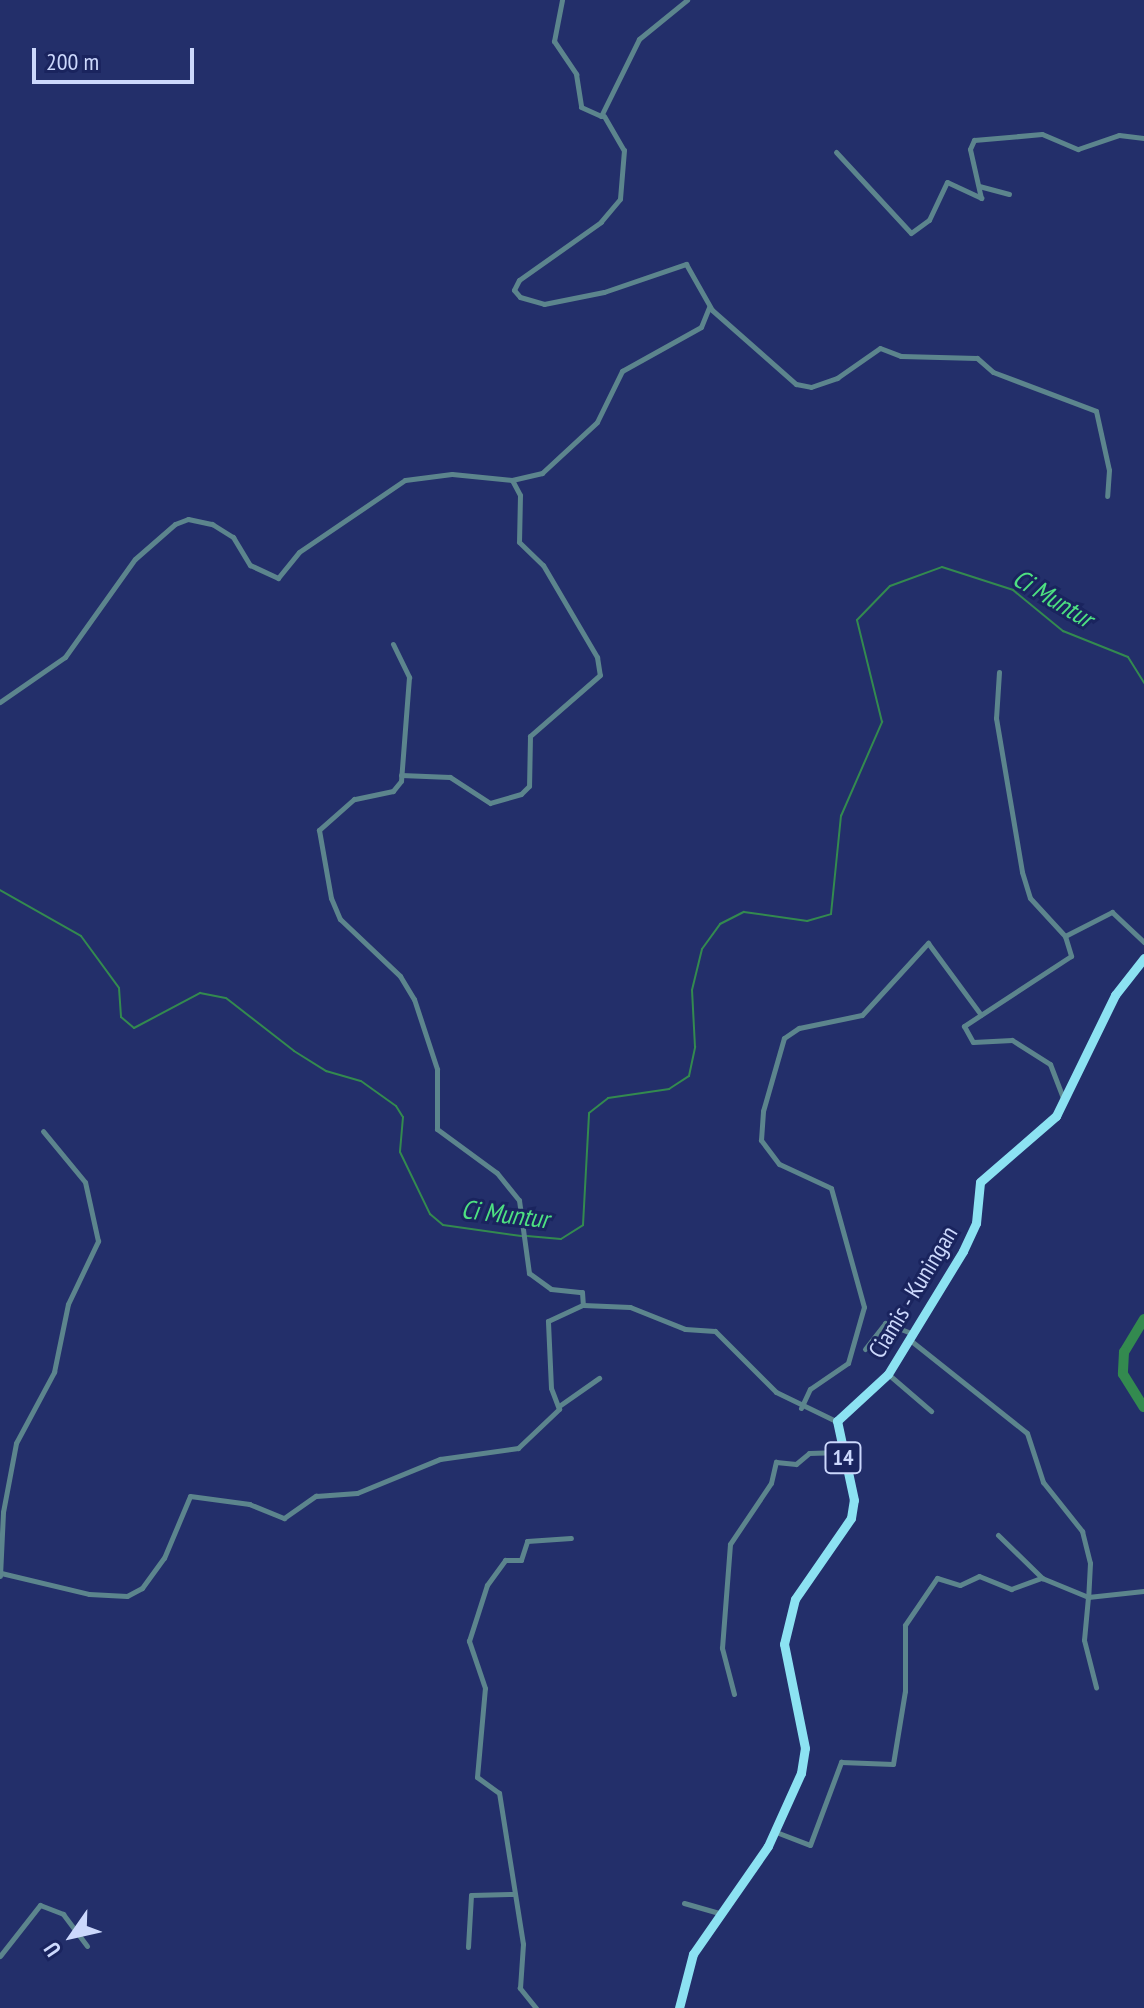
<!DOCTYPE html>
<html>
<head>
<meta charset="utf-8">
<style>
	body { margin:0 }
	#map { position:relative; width:1144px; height:2008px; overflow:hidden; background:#232f6a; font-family:"PT Sans Narrow",sans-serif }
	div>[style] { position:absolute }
	.stream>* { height:2px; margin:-1px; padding:0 1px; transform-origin:1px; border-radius:1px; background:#338a4f }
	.river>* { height:10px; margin:-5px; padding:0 5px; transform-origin:5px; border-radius:5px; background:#338a4f }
	.minor>* { height:5px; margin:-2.5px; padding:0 2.5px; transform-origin:2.5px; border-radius:2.5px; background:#5c858d }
	.trunk>* { height:9px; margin:-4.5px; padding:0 4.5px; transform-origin:4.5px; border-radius:4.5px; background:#8ce2f2 }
	span { translate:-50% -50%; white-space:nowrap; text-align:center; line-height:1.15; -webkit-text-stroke:6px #1a245e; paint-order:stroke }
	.shield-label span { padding:2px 6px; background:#1a245e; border:2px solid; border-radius:6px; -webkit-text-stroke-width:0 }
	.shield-label { font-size:22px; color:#ccd8fc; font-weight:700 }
	.street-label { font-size:24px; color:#ccd8fc }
	.water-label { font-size:26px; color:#4ee181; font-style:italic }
	.north { position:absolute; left:32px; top:1896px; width:80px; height:80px; -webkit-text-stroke:6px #1a245e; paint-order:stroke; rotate:236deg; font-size:22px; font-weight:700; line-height:32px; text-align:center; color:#ccd8fc }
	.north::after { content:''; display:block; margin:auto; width:28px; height:36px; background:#ccd8fc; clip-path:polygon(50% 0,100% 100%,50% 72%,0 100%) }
	.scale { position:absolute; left:32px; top:48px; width:162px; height:36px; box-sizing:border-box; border:4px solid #ccd8fc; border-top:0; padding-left:10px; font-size:24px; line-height:28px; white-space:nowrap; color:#ccd8fc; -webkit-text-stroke:6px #1a245e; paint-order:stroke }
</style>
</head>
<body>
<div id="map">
	<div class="stream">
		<div style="left:0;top:890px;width:93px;rotate:29.6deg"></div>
		<div style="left:81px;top:936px;width:64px;rotate:53.8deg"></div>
		<div style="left:119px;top:988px;width:29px;rotate:86deg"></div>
		<div style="left:121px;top:1017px;width:17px;rotate:40deg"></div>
		<div style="left:134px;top:1028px;width:75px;rotate:-27.9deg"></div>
		<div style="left:200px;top:993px;width:26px;rotate:11deg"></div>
		<div style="left:226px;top:998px;width:86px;rotate:37.9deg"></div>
		<div style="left:294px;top:1051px;width:38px;rotate:32deg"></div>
		<div style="left:326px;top:1071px;width:36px;rotate:16deg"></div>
		<div style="left:361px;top:1081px;width:43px;rotate:35.5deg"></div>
		<div style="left:396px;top:1106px;width:13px;rotate:58deg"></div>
		<div style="left:403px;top:1117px;width:35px;rotate:95deg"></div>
		<div style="left:400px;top:1152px;width:69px;rotate:64.2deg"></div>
		<div style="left:430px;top:1214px;width:17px;rotate:40deg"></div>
		<div style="left:443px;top:1225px;width:79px;rotate:8deg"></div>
		<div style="left:527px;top:1236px;width:34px;rotate:5deg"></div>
		<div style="left:561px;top:1239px;width:26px;rotate:-32deg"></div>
		<div style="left:583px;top:1225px;width:112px;rotate:-86.9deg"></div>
		<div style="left:589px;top:1113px;width:24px;rotate:-38deg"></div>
		<div style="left:608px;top:1098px;width:62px;rotate:-8.4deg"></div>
		<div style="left:669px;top:1089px;width:24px;rotate:-33deg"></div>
		<div style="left:689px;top:1076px;width:30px;rotate:-78deg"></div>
		<div style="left:695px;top:1047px;width:57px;rotate:-93deg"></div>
		<div style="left:692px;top:990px;width:42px;rotate:-76.3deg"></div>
		<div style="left:702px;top:949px;width:31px;rotate:-54deg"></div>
		<div style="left:720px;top:924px;width:27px;rotate:-27deg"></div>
		<div style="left:744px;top:912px;width:64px;rotate:8.1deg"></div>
		<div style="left:807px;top:921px;width:25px;rotate:-16deg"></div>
		<div style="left:831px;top:914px;width:99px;rotate:-84.2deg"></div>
		<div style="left:841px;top:816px;width:103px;rotate:-66.4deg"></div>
		<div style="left:882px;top:722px;width:105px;rotate:-103.8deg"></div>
		<div style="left:857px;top:620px;width:47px;rotate:-45.9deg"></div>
		<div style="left:890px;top:586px;width:55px;rotate:-20.1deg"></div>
		<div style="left:942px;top:567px;width:75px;rotate:17.9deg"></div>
		<div style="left:1013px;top:590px;width:65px;rotate:39.4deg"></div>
		<div style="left:1063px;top:631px;width:70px;rotate:21.8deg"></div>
		<div style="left:1128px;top:657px;width:31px;rotate:58deg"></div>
	</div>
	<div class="river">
		<div style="left:1144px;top:1319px;width:39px;rotate:121deg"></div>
		<div style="left:1124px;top:1352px;width:22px;rotate:93deg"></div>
		<div style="left:1123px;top:1374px;width:39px;rotate:58deg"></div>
	</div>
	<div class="minor">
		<div style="left:562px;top:0;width:42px;rotate:101deg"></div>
		<div style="left:554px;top:41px;width:40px;rotate:56deg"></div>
		<div style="left:576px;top:74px;width:33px;rotate:81deg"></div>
		<div style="left:581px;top:107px;width:22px;rotate:24deg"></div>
		<div style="left:601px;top:116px;width:86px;rotate:-63.7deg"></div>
		<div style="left:639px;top:39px;width:62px;rotate:-39.1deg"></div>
		<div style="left:604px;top:116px;width:39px;rotate:60deg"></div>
		<div style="left:624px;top:150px;width:49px;rotate:94.7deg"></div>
		<div style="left:620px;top:199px;width:30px;rotate:130deg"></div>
		<div style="left:601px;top:222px;width:100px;rotate:144.7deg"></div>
		<div style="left:519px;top:280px;width:11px;rotate:117deg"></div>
		<div style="left:514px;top:290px;width:9px;rotate:49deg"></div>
		<div style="left:520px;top:297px;width:25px;rotate:16deg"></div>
		<div style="left:544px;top:304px;width:61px;rotate:-11.3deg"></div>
		<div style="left:604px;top:292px;width:87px;rotate:-18.9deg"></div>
		<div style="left:686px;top:264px;width:53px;rotate:60.5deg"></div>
		<div style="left:712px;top:310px;width:112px;rotate:41.4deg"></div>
		<div style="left:796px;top:384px;width:15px;rotate:11deg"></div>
		<div style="left:811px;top:387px;width:28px;rotate:-19deg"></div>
		<div style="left:837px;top:378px;width:52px;rotate:-34.9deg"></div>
		<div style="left:880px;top:348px;width:22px;rotate:21deg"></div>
		<div style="left:901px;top:356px;width:76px;rotate:1.5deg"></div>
		<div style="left:977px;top:358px;width:21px;rotate:41deg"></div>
		<div style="left:993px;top:372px;width:110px;rotate:20.7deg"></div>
		<div style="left:1096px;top:411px;width:60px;rotate:77.6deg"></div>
		<div style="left:1109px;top:470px;width:26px;rotate:94deg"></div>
		<div style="left:836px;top:152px;width:110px;rotate:47.2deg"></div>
		<div style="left:911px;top:233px;width:22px;rotate:-36deg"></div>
		<div style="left:929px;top:220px;width:42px;rotate:-64.7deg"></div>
		<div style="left:947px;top:182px;width:38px;rotate:25deg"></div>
		<div style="left:981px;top:198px;width:50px;rotate:-102.7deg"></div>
		<div style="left:970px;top:149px;width:10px;rotate:-66deg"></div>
		<div style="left:974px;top:140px;width:68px;rotate:-5deg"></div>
		<div style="left:1042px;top:134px;width:39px;rotate:23deg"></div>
		<div style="left:1078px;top:149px;width:43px;rotate:-18.9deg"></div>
		<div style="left:1119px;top:135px;width:25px;rotate:7deg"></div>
		<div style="left:979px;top:186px;width:31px;rotate:15deg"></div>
		<div style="left:512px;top:480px;width:31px;rotate:-13deg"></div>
		<div style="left:542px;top:473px;width:75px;rotate:-42.8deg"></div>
		<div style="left:597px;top:422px;width:57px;rotate:-63.9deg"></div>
		<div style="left:622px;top:371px;width:90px;rotate:-29.1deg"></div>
		<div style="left:701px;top:327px;width:22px;rotate:-68deg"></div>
		<div style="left:393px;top:644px;width:37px;rotate:64deg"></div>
		<div style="left:409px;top:677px;width:104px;rotate:94.4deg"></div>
		<div style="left:401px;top:781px;width:13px;rotate:129deg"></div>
		<div style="left:393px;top:791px;width:40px;rotate:168deg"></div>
		<div style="left:354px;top:799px;width:47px;rotate:138.5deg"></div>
		<div style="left:319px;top:830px;width:69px;rotate:80deg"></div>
		<div style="left:331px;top:898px;width:23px;rotate:67deg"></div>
		<div style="left:340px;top:919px;width:83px;rotate:43.5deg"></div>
		<div style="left:400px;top:976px;width:27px;rotate:59deg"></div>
		<div style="left:414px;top:999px;width:74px;rotate:71.8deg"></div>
		<div style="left:437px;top:1069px;width:60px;rotate:90deg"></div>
		<div style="left:437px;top:1129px;width:74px;rotate:36.3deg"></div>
		<div style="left:497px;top:1173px;width:35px;rotate:51deg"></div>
		<div style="left:519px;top:1200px;width:74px;rotate:82.2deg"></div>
		<div style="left:529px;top:1273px;width:27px;rotate:36deg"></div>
		<div style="left:551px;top:1289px;width:31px;rotate:6deg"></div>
		<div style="left:582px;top:1292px;width:13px;rotate:86deg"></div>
		<div style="left:999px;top:672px;width:46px;rotate:93.7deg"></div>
		<div style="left:996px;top:718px;width:156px;rotate:80.4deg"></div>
		<div style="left:1022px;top:872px;width:27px;rotate:73deg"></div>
		<div style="left:1030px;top:898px;width:52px;rotate:47.4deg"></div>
		<div style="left:1065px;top:936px;width:21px;rotate:73deg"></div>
		<div style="left:1071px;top:956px;width:128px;rotate:146.8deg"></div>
		<div style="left:964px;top:1026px;width:18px;rotate:61deg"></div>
		<div style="left:973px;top:1042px;width:39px;rotate:-3deg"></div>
		<div style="left:1012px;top:1040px;width:45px;rotate:32.3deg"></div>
		<div style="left:1050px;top:1064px;width:39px;rotate:69deg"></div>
		<div style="left:0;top:702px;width:79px;rotate:-34.7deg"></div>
		<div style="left:65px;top:657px;width:120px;rotate:-54.5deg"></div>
		<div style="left:135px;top:559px;width:53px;rotate:-41.2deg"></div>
		<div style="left:175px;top:524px;width:14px;rotate:-21deg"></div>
		<div style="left:188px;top:519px;width:25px;rotate:12deg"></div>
		<div style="left:212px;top:524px;width:25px;rotate:32deg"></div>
		<div style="left:233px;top:537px;width:33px;rotate:59deg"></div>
		<div style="left:250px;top:565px;width:31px;rotate:25deg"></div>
		<div style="left:278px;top:578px;width:33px;rotate:-51deg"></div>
		<div style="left:299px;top:552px;width:128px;rotate:-34.2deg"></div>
		<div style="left:405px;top:480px;width:47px;rotate:-7.3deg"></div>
		<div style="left:452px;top:474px;width:60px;rotate:5.7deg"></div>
		<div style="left:512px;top:480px;width:17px;rotate:62deg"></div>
		<div style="left:520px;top:495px;width:47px;rotate:91.2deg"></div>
		<div style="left:519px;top:542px;width:33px;rotate:44deg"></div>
		<div style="left:543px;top:565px;width:107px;rotate:59.6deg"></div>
		<div style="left:597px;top:657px;width:18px;rotate:81deg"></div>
		<div style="left:600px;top:675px;width:93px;rotate:138.9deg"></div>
		<div style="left:530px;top:736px;width:50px;rotate:91.1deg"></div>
		<div style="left:529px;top:786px;width:11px;rotate:135deg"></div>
		<div style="left:521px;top:794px;width:32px;rotate:164deg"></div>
		<div style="left:490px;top:803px;width:48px;rotate:-147deg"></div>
		<div style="left:450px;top:777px;width:49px;rotate:-177.7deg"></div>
		<div style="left:1065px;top:936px;width:53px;rotate:-27.1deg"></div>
		<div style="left:1112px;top:912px;width:44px;rotate:43.2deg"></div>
		<div style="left:910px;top:1340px;width:149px;rotate:38.5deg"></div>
		<div style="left:1027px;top:1433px;width:52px;rotate:71.9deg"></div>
		<div style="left:1043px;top:1482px;width:63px;rotate:51.5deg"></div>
		<div style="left:1082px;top:1531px;width:33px;rotate:76deg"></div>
		<div style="left:1090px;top:1563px;width:34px;rotate:93deg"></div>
		<div style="left:1088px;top:1597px;width:56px;rotate:-6.1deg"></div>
		<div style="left:865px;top:1349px;width:33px;rotate:-52deg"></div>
		<div style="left:885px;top:1323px;width:30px;rotate:21deg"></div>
		<div style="left:888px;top:1374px;width:57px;rotate:40.7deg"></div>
		<div style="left:559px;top:1406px;width:49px;rotate:-35deg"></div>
		<div style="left:801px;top:1408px;width:21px;rotate:-65deg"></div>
		<div style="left:810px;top:1389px;width:46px;rotate:-34.4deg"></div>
		<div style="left:848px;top:1363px;width:58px;rotate:-74.1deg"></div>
		<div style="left:864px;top:1307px;width:123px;rotate:-105.5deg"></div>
		<div style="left:831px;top:1188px;width:57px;rotate:-155.2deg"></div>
		<div style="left:779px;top:1164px;width:30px;rotate:-127deg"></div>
		<div style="left:761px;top:1140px;width:29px;rotate:-86deg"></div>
		<div style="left:763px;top:1111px;width:76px;rotate:-74deg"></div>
		<div style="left:784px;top:1038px;width:18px;rotate:-34deg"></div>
		<div style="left:799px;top:1028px;width:64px;rotate:-11.7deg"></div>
		<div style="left:862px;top:1015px;width:98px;rotate:-47.5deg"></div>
		<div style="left:928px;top:943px;width:89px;rotate:53.6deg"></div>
		<div style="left:998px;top:1535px;width:62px;rotate:44.3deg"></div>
		<div style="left:1042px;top:1578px;width:50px;rotate:22.4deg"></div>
		<div style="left:1088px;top:1597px;width:43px;rotate:95.3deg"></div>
		<div style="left:1084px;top:1640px;width:49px;rotate:75.7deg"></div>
		<div style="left:1px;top:1573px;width:90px;rotate:13.4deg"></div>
		<div style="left:89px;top:1594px;width:38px;rotate:3deg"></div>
		<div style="left:127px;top:1596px;width:17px;rotate:-28deg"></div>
		<div style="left:142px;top:1588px;width:37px;rotate:-54deg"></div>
		<div style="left:164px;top:1558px;width:67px;rotate:-67.2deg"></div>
		<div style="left:190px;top:1496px;width:60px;rotate:7.7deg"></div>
		<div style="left:249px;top:1504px;width:38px;rotate:22deg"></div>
		<div style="left:284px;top:1518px;width:39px;rotate:-35deg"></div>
		<div style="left:316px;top:1496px;width:41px;rotate:-4.2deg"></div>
		<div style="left:357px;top:1493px;width:90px;rotate:-22.3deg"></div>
		<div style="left:440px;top:1459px;width:79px;rotate:-8deg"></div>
		<div style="left:518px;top:1448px;width:57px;rotate:-43.6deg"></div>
		<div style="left:559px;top:1409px;width:22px;rotate:-111deg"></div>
		<div style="left:551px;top:1388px;width:67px;rotate:-92.6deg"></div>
		<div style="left:548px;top:1321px;width:38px;rotate:-25deg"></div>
		<div style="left:583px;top:1305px;width:47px;rotate:2.4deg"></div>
		<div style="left:630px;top:1307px;width:59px;rotate:21.8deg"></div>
		<div style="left:685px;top:1329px;width:30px;rotate:4deg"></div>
		<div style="left:715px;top:1331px;width:86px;rotate:45deg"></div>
		<div style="left:776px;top:1392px;width:67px;rotate:25.8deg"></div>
		<div style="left:0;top:1576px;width:64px;rotate:-87.3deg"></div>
		<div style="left:3px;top:1512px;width:70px;rotate:-79.3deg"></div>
		<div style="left:16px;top:1443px;width:81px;rotate:-61.8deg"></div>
		<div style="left:54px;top:1372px;width:69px;rotate:-78.4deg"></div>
		<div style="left:68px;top:1304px;width:70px;rotate:-64.5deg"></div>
		<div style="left:98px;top:1241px;width:60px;rotate:-102.4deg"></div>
		<div style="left:85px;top:1182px;width:66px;rotate:-129.5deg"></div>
		<div style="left:734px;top:1694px;width:48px;rotate:-104.6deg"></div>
		<div style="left:722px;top:1648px;width:104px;rotate:-85.6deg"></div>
		<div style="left:730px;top:1544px;width:73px;rotate:-56.1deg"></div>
		<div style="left:771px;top:1483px;width:22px;rotate:-77deg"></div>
		<div style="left:776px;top:1462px;width:20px;rotate:6deg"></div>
		<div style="left:796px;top:1464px;width:17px;rotate:-40deg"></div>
		<div style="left:809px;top:1453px;width:32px;rotate:-2deg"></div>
		<div style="left:776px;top:1832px;width:36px;rotate:21deg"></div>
		<div style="left:810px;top:1845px;width:89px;rotate:-69.5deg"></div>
		<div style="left:841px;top:1762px;width:52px;rotate:2.2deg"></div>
		<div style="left:893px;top:1764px;width:74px;rotate:-80.7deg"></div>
		<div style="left:905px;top:1691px;width:66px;rotate:-90deg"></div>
		<div style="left:905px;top:1625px;width:57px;rotate:-55.8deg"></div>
		<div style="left:937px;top:1578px;width:24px;rotate:17deg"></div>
		<div style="left:960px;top:1585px;width:21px;rotate:-25deg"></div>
		<div style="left:979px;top:1576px;width:35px;rotate:22deg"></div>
		<div style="left:1011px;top:1589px;width:33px;rotate:-20deg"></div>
		<div style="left:684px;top:1903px;width:40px;rotate:16deg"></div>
		<div style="left:468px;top:1947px;width:52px;rotate:-86.7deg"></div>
		<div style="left:471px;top:1895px;width:42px;rotate:-1.4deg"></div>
		<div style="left:0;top:1956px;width:65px;rotate:-51.9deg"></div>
		<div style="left:40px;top:1905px;width:25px;rotate:21deg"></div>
		<div style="left:63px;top:1914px;width:40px;rotate:53deg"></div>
		<div style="left:536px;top:2008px;width:26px;rotate:-129deg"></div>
		<div style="left:520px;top:1988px;width:44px;rotate:-86.1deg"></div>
		<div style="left:523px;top:1944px;width:153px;rotate:-99deg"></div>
		<div style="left:499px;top:1793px;width:27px;rotate:-144deg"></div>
		<div style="left:477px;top:1777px;width:89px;rotate:-84.9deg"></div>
		<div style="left:485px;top:1688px;width:50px;rotate:-108.8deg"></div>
		<div style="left:469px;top:1641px;width:59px;rotate:-72.2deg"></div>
		<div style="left:487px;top:1585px;width:31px;rotate:-54deg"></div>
		<div style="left:505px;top:1560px;width:16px"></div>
		<div style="left:521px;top:1560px;width:20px;rotate:-72deg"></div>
		<div style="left:527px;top:1541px;width:44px;rotate:-3.9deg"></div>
	</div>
	<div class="trunk">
		<div style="left:679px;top:2008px;width:56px;rotate:-75.5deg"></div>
		<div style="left:693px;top:1954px;width:131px;rotate:-55.2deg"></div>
		<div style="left:768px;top:1846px;width:80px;rotate:-65.7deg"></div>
		<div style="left:801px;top:1773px;width:25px;rotate:-81deg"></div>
		<div style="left:805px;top:1748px;width:106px;rotate:-101.4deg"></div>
		<div style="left:784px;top:1644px;width:46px;rotate:-76.3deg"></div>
		<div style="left:795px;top:1599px;width:98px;rotate:-55.3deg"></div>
		<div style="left:851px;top:1518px;width:18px;rotate:-81deg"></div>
		<div style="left:854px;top:1500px;width:81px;rotate:-102.1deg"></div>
		<div style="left:837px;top:1421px;width:69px;rotate:-42.7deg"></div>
		<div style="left:888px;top:1374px;width:144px;rotate:-58.6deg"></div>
		<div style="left:963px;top:1251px;width:31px;rotate:-65deg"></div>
		<div style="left:976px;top:1223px;width:41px;rotate:-84.4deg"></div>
		<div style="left:980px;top:1182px;width:101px;rotate:-41deg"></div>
		<div style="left:1056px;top:1116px;width:135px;rotate:-64deg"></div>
		<div style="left:1115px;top:995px;width:47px;rotate:-51.9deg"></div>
	</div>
	<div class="shield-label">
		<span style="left:843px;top:1458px">14</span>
	</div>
	<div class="street-label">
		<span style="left:913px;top:1292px;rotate:-59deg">Ciamis - Kuningan</span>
	</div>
	<div class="water-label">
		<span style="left:1053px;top:598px;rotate:31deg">Ci Muntur</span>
		<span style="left:505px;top:1214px;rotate:7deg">Ci Muntur</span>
	</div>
	<div class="north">U</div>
	<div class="scale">200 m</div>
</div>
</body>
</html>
